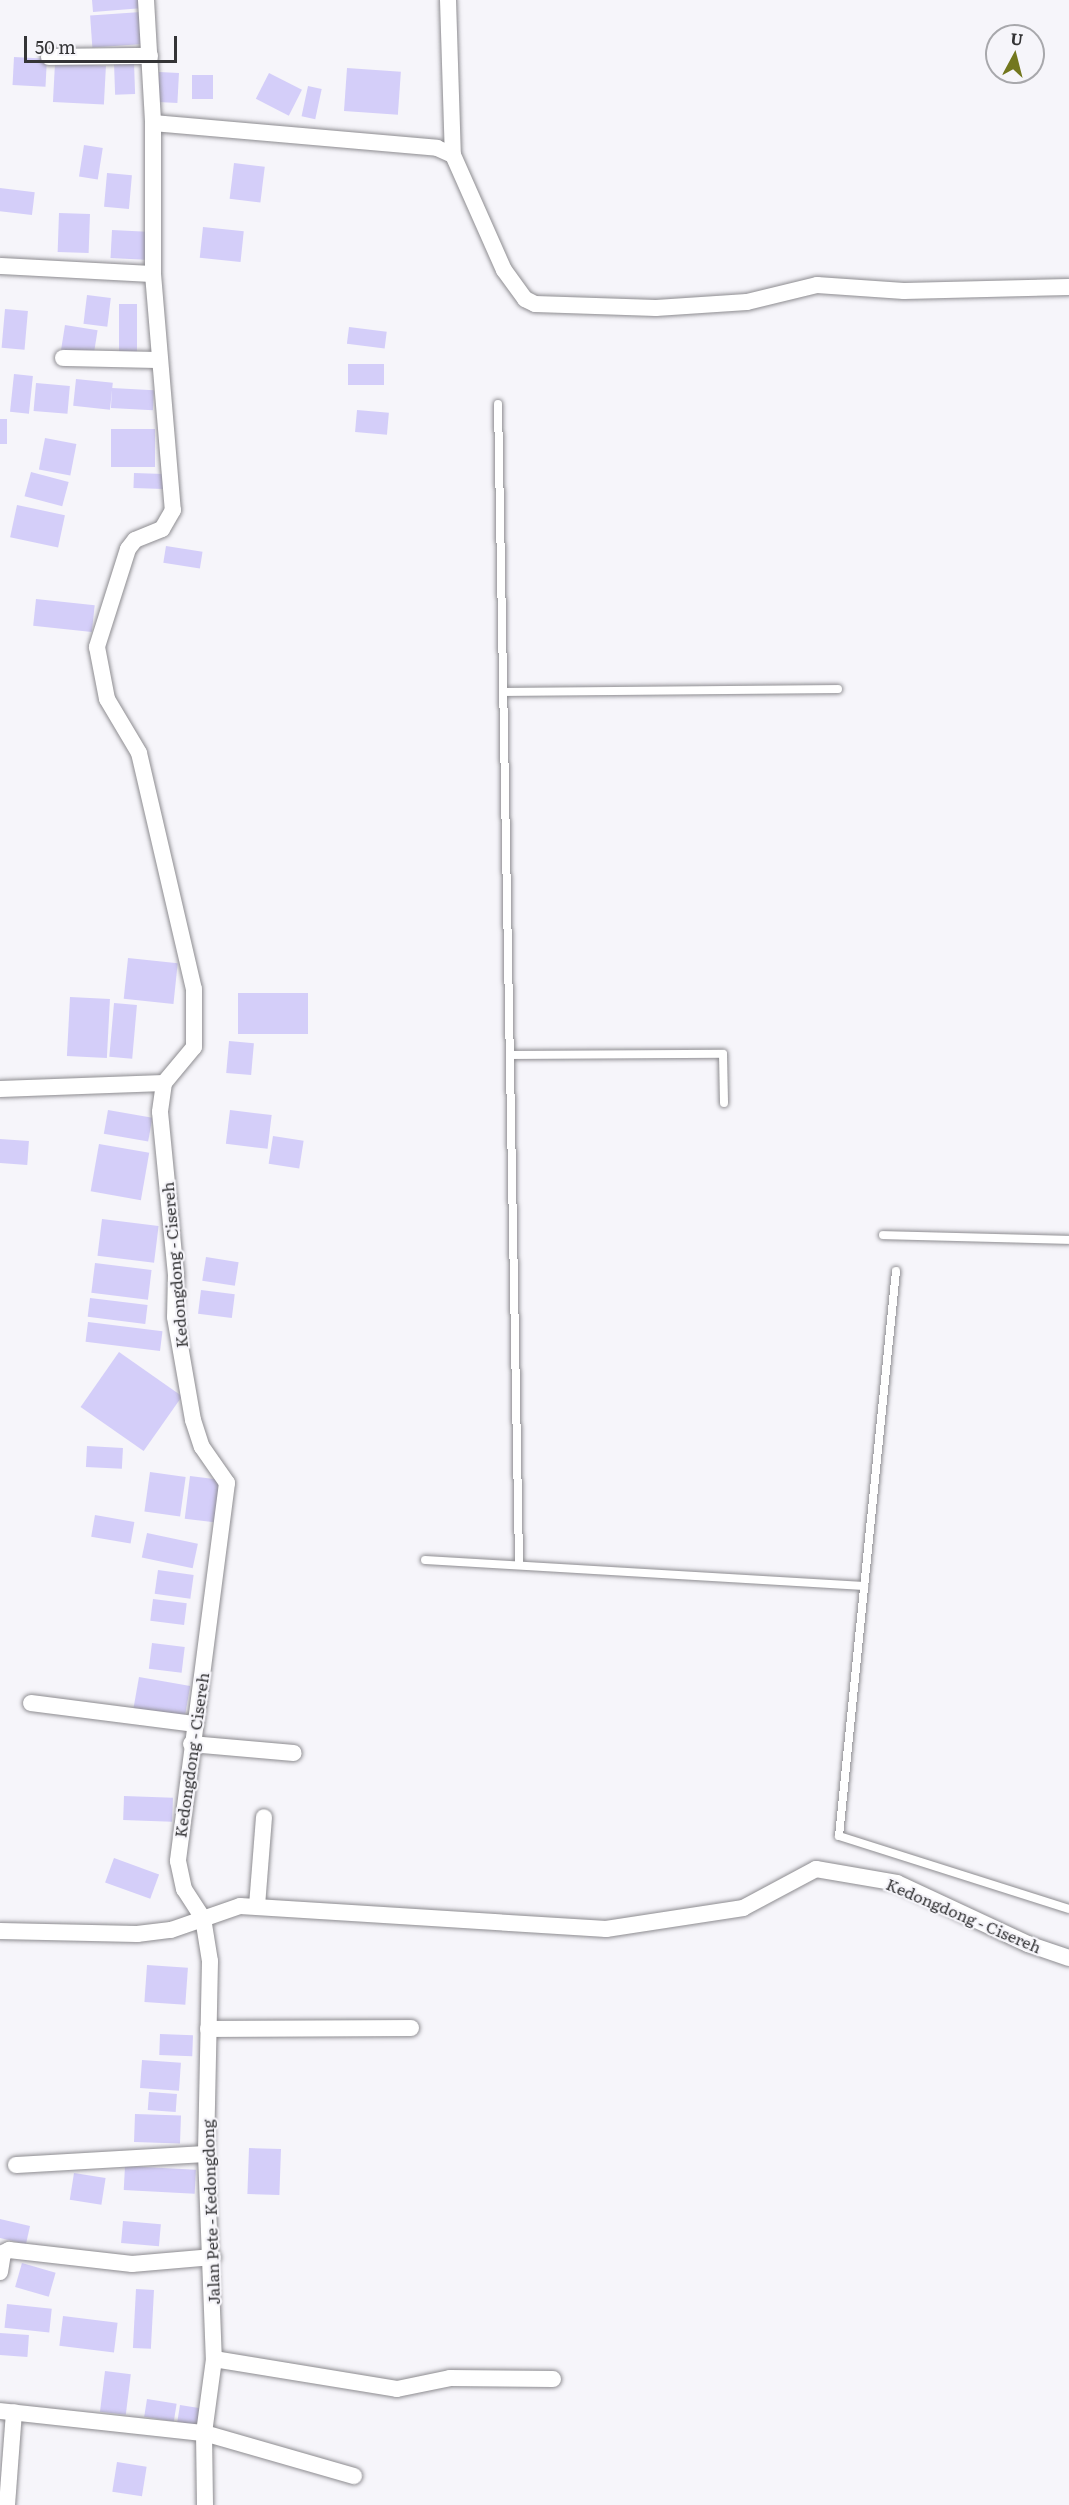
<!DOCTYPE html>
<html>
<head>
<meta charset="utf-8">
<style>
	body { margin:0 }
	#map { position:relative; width:1069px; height:2505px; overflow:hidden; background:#f6f5fa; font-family:Literata,serif }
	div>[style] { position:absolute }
	.building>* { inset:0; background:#d4cef9; transform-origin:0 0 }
	.roads { filter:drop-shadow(0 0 2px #8d8c90) drop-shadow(0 0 2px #8d8c90) }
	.service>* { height:8px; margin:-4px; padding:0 4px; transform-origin:4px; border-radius:4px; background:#fff }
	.minor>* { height:16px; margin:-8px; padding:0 8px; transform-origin:8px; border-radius:8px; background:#fff }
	span { translate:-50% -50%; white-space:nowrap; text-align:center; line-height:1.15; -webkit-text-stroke:4.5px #f6f5fa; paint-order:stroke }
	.street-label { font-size:16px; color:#343436 }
	.north { position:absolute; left:985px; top:24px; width:60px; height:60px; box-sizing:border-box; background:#f6f5fa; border:2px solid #a8a8ac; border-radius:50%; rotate:7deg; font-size:16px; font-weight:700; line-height:24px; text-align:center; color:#343436 }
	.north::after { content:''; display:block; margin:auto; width:21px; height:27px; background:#73771e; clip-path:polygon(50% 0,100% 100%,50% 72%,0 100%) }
	.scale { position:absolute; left:24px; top:36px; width:153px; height:27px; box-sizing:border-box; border:3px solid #343436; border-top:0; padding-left:8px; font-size:18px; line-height:21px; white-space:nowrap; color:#343436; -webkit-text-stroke:4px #f6f5fa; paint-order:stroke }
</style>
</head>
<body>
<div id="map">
	<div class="building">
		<div style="clip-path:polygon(92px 0,142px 0,143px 8px,93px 12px)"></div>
		<div style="left:141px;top:12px;width:32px;height:51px;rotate:86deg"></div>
		<div style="left:14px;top:57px;width:33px;height:28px;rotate:3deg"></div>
		<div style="left:134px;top:62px;width:32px;height:20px;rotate:88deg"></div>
		<div style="left:55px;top:63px;width:51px;height:39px;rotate:3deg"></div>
		<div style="left:347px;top:68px;width:54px;height:43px;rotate:4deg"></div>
		<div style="left:159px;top:72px;width:20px;height:30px;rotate:3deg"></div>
		<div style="left:269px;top:73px;width:37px;height:29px;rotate:27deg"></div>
		<div style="left:192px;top:75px;width:21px;height:24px"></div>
		<div style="left:308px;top:86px;width:14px;height:31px;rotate:12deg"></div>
		<div style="left:84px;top:145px;width:19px;height:32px;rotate:9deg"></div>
		<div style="left:234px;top:163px;width:31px;height:36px;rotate:7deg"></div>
		<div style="left:107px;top:173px;width:25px;height:34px;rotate:5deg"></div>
		<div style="left:0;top:188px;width:35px;height:23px;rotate:7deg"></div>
		<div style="left:59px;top:213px;width:31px;height:39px;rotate:2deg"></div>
		<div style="left:203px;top:227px;width:41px;height:31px;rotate:6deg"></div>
		<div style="left:112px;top:230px;width:35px;height:28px;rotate:3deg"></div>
		<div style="left:87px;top:295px;width:24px;height:29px;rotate:7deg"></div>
		<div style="left:119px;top:304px;width:18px;height:53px"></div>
		<div style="left:5px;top:309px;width:23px;height:39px;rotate:5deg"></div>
		<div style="left:65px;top:325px;width:33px;height:28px;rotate:9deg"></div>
		<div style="left:349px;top:327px;width:38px;height:17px;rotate:7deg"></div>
		<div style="left:384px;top:364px;width:21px;height:36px;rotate:90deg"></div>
		<div style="left:14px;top:374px;width:19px;height:38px;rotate:6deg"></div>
		<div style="left:76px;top:379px;width:37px;height:27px;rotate:6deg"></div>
		<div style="left:36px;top:383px;width:34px;height:28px;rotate:5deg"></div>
		<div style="left:112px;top:388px;width:42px;height:20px;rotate:3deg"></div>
		<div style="left:357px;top:410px;width:32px;height:22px;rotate:5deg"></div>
		<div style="left:0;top:419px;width:7px;height:25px"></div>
		<div style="left:111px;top:429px;width:44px;height:38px"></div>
		<div style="left:45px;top:438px;width:32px;height:32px;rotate:11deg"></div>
		<div style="left:31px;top:472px;width:39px;height:25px;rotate:15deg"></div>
		<div style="left:134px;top:473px;width:30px;height:15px;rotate:2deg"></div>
		<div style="left:17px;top:505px;width:49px;height:33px;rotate:12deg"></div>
		<div style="left:166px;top:546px;width:37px;height:17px;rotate:9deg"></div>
		<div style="left:36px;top:599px;width:59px;height:27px;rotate:6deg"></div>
		<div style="left:128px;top:958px;width:50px;height:41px;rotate:6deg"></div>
		<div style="left:238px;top:993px;width:70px;height:41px"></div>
		<div style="left:70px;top:997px;width:40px;height:59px;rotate:3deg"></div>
		<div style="left:114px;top:1003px;width:23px;height:54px;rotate:5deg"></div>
		<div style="left:229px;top:1041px;width:25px;height:32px;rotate:5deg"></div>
		<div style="left:108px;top:1110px;width:45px;height:24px;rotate:10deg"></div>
		<div style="left:230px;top:1110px;width:42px;height:34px;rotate:7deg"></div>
		<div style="left:273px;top:1136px;width:31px;height:28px;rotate:9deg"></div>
		<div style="left:0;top:1139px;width:29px;height:24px;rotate:4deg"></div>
		<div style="left:99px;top:1144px;width:51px;height:48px;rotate:10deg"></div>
		<div style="left:102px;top:1219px;width:57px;height:37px;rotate:7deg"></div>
		<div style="left:206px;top:1257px;width:33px;height:24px;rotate:9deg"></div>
		<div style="left:95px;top:1263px;width:57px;height:30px;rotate:7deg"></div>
		<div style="left:201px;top:1290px;width:34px;height:24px;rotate:7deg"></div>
		<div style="left:90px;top:1298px;width:58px;height:19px;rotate:7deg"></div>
		<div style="left:88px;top:1322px;width:75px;height:20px;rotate:7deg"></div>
		<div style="left:119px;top:1352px;width:77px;height:67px;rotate:35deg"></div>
		<div style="left:87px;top:1446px;width:36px;height:21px;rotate:3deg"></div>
		<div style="left:150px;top:1472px;width:36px;height:40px;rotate:8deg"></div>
		<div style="left:190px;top:1476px;width:34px;height:43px;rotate:7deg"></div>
		<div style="left:95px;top:1515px;width:40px;height:22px;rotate:10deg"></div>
		<div style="left:147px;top:1533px;width:52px;height:25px;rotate:12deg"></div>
		<div style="left:158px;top:1570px;width:36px;height:24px;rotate:8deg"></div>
		<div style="left:153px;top:1599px;width:34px;height:22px;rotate:7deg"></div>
		<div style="left:152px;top:1643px;width:33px;height:26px;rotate:7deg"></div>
		<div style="left:139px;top:1677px;width:52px;height:36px;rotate:10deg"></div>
		<div style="left:124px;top:1796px;width:49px;height:24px;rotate:2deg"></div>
		<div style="left:114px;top:1858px;width:48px;height:26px;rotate:20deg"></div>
		<div style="left:147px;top:1965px;width:41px;height:37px;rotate:4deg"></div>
		<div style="left:160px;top:2034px;width:33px;height:21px;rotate:2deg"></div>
		<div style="left:142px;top:2060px;width:39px;height:28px;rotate:4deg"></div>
		<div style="left:149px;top:2092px;width:28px;height:18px;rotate:4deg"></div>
		<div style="left:135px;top:2114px;width:46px;height:28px;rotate:2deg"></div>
		<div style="left:249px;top:2148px;width:32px;height:46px;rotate:2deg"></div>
		<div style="left:125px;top:2166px;width:71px;height:24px;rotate:3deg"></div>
		<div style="left:74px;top:2173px;width:32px;height:27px;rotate:9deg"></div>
		<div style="clip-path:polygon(0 2219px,30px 2226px,26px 2244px,0 2238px)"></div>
		<div style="left:123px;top:2221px;width:38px;height:22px;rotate:5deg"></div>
		<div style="left:22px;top:2263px;width:35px;height:25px;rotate:16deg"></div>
		<div style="left:136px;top:2289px;width:18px;height:59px;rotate:3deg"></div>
		<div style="left:7px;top:2304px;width:45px;height:24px;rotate:6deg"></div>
		<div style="left:63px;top:2316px;width:55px;height:30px;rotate:7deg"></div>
		<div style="left:0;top:2333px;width:29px;height:22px;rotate:4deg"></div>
		<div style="left:105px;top:2371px;width:26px;height:41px;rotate:7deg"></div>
		<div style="left:147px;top:2399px;width:30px;height:18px;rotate:9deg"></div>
		<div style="left:180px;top:2405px;width:24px;height:17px;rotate:9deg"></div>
		<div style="left:117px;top:2462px;width:30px;height:30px;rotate:9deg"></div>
	</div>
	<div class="roads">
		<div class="service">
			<div style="left:498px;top:404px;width:1161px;rotate:88.96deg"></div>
			<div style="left:504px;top:692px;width:334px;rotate:-0.5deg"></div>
			<div style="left:510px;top:1055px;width:213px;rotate:-0.3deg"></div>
			<div style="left:723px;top:1054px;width:49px;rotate:88.8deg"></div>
			<div style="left:883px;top:1235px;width:186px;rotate:1.5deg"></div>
			<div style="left:896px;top:1271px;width:568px;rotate:95.76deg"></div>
			<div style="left:839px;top:1836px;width:241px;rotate:17.6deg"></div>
			<div style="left:425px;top:1560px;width:440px;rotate:3.4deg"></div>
		</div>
		<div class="minor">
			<div style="left:146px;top:0;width:123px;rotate:86.7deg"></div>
			<div style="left:153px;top:123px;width:151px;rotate:90deg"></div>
			<div style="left:153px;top:274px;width:237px;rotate:85.2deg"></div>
			<div style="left:173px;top:510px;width:22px;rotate:120deg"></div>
			<div style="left:162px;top:529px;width:29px;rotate:158deg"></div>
			<div style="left:135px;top:540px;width:11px;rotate:128deg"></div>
			<div style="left:128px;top:549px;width:103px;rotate:107.6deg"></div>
			<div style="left:97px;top:647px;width:53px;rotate:79.1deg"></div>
			<div style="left:107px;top:699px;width:63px;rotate:59.3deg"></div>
			<div style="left:139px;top:753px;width:242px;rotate:76.9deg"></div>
			<div style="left:194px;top:989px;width:58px;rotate:90deg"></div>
			<div style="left:194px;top:1047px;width:47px;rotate:129.8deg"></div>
			<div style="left:448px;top:0;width:155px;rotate:88.2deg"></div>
			<div style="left:453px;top:155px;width:126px;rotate:66.1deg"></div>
			<div style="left:504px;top:270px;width:36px;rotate:54deg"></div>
			<div style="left:525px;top:299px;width:11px;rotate:27deg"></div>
			<div style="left:535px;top:304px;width:121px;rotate:1.9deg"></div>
			<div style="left:656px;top:308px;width:91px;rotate:-3.8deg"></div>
			<div style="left:747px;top:302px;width:72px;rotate:-13.7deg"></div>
			<div style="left:817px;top:285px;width:87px;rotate:3.9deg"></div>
			<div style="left:904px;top:291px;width:165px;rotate:-1.4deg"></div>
			<div style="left:49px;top:57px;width:101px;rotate:-0.6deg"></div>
			<div style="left:153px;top:123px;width:285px;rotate:5deg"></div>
			<div style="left:437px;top:148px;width:17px;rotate:24deg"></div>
			<div style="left:0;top:266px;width:153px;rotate:3deg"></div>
			<div style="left:63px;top:358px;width:97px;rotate:1.2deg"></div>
			<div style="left:0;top:1089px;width:164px;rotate:-2.1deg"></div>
			<div style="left:164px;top:1083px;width:29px;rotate:98deg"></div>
			<div style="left:160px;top:1112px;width:163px;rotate:84.4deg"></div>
			<div style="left:176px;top:1274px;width:43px;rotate:91.3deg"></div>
			<div style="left:175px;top:1317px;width:105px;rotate:80.1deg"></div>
			<div style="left:193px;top:1420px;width:28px;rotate:72deg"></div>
			<div style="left:202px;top:1447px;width:44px;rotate:55.2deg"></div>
			<div style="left:227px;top:1483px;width:381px;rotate:97.4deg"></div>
			<div style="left:178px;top:1861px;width:29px;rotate:78deg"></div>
			<div style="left:184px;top:1889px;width:35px;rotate:57deg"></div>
			<div style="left:203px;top:1918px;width:44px;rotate:80.8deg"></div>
			<div style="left:210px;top:1961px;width:193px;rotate:91.2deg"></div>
			<div style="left:206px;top:2154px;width:205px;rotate:87.8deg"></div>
			<div style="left:214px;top:2359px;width:75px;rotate:97.7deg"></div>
			<div style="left:204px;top:2433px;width:72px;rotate:89.2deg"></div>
			<div style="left:31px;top:1703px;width:164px;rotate:7.3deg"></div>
			<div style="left:191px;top:1744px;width:103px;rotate:5deg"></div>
			<div style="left:257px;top:1906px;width:89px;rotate:-85.5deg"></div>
			<div style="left:0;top:1931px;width:137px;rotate:1.3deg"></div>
			<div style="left:137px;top:1934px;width:34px;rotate:-7deg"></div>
			<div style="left:171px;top:1930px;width:73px;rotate:-19.2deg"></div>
			<div style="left:240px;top:1906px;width:367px;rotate:3.6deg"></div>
			<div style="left:606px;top:1929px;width:139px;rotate:-8.7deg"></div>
			<div style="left:743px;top:1908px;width:83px;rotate:-28.1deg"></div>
			<div style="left:816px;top:1869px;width:82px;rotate:9.8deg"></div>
			<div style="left:897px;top:1883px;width:145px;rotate:25deg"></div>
			<div style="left:1028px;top:1944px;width:43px;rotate:18.9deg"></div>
			<div style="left:208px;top:2029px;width:203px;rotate:-0.3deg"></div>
			<div style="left:16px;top:2165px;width:190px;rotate:-3.3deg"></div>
			<div style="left:0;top:2272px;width:19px;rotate:-81deg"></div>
			<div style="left:3px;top:2253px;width:7px;rotate:-27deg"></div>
			<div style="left:9px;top:2250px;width:124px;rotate:6.5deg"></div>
			<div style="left:132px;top:2264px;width:81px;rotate:-4.9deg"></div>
			<div style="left:214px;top:2359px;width:185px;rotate:9.3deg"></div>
			<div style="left:397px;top:2389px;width:54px;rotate:-11.7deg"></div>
			<div style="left:450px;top:2378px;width:103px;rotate:0.6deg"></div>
			<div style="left:0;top:2411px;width:205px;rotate:6.2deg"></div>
			<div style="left:204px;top:2433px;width:156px;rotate:16deg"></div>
			<div style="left:7px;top:2505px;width:93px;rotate:-85.7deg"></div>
		</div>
	</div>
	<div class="street-label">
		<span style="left:174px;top:1265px;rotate:-95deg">Kedongdong - Cisereh</span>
		<span style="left:191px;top:1755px;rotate:-82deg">Kedongdong - Cisereh</span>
		<span style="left:964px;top:1915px;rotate:23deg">Kedongdong - Cisereh</span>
		<span style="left:210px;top:2212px;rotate:-92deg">Jalan Pete - Kedongdong</span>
	</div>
	<div class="north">U</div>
	<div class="scale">50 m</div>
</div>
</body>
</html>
